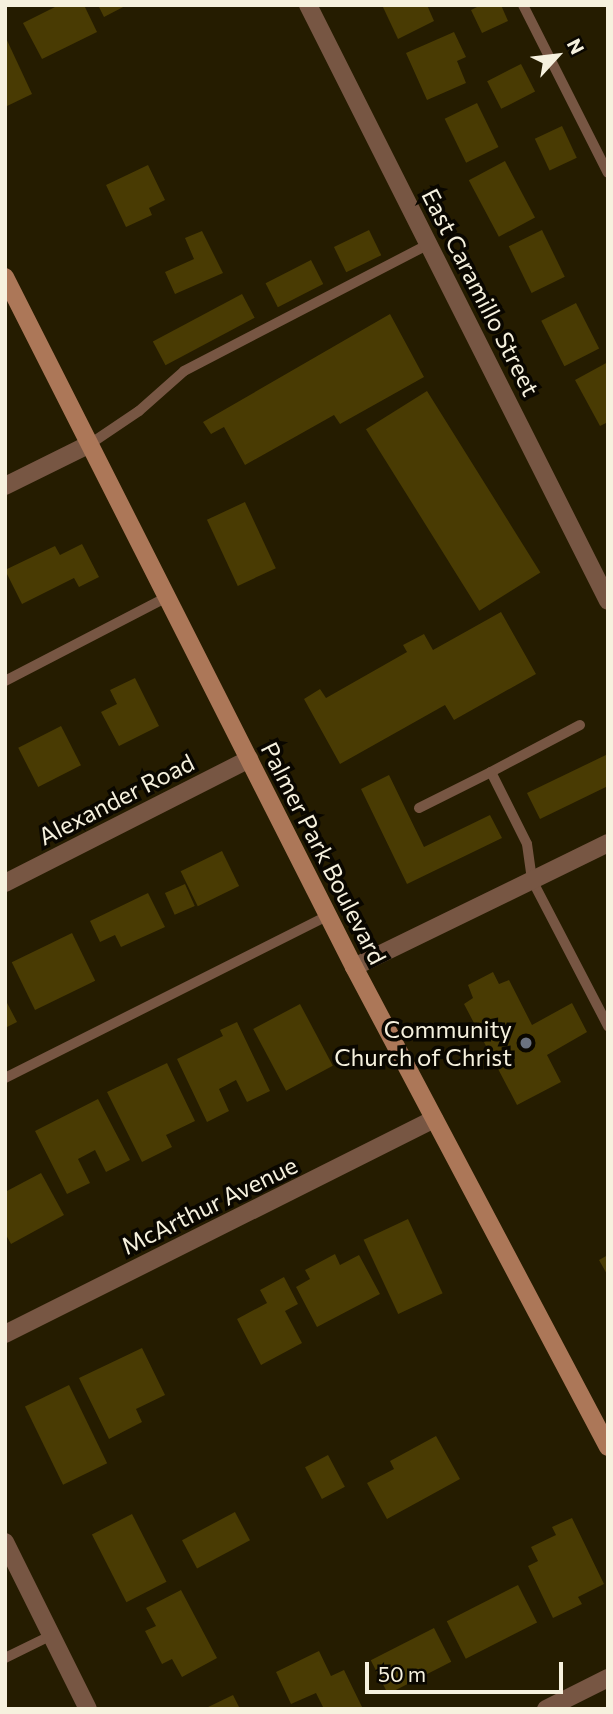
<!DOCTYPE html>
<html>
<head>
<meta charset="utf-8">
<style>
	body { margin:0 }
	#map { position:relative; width:613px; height:1714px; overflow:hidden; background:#251c00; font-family:Commissioner,sans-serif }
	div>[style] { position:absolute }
	.building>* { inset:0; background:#493b03; transform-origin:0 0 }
	.lane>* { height:10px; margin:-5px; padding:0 5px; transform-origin:5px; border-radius:5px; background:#775643 }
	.street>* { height:18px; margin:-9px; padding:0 9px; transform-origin:9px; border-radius:9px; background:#775643 }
	.secondary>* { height:18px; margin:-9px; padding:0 9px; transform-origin:9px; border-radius:9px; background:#ac7758 }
	.dots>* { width:19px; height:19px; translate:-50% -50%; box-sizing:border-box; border:4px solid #0a0700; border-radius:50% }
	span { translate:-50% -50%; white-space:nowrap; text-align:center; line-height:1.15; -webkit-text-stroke:7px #0a0700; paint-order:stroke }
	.street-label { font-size:24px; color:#f6f1de }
	.poi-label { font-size:24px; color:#f6f1de }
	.right { translate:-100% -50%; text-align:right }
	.frame { position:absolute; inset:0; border:7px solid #f6f1de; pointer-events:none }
	.north { position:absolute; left:522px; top:21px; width:70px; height:70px; -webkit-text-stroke:5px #0a0700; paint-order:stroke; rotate:63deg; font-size:19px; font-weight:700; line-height:28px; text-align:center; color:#f6f1de }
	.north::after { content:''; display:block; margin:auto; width:24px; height:32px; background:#f6f1de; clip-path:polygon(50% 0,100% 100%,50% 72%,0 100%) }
	.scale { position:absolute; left:365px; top:1662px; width:198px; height:32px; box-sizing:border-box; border:4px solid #f6f1de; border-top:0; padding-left:9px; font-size:21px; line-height:24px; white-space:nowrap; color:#f6f1de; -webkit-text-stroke:5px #0a0700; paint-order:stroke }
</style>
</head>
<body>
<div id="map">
	<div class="building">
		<div style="clip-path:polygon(59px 5px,84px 5px,97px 32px,42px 59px,23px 23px)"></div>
		<div style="clip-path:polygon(98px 5px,127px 5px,104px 17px)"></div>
		<div style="clip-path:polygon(382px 5px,427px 5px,434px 21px,398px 39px)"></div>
		<div style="clip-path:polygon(481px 5px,501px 5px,508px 21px,482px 33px,471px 10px)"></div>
		<div style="clip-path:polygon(454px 32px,466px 57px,457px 61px,466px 83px,427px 100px,406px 53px)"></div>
		<div style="clip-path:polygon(5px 36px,32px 94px,5px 107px)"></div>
		<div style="left:521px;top:64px;width:31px;height:38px;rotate:63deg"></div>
		<div style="left:477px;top:103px;width:49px;height:36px;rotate:64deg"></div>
		<div style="left:562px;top:126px;width:35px;height:30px;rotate:65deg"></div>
		<div style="left:505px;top:161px;width:64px;height:41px;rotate:62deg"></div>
		<div style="clip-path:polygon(148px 165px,165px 200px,149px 208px,152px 215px,126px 227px,106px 185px)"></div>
		<div style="left:369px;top:230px;width:28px;height:39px;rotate:64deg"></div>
		<div style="left:542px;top:230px;width:52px;height:37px;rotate:64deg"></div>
		<div style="clip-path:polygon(202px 231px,223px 273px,175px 294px,165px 272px,194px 259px,185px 238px)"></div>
		<div style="left:311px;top:260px;width:27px;height:51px;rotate:63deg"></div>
		<div style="left:242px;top:294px;width:27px;height:101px;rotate:62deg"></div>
		<div style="left:576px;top:303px;width:51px;height:39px;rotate:63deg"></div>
		<div style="clip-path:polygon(390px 314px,424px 377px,340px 424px,334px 415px,245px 465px,224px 427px,211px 434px,203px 422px)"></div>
		<div style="clip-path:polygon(608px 362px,608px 422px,600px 426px,575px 380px)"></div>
		<div style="left:427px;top:391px;width:214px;height:72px;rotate:58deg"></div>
		<div style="left:245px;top:502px;width:73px;height:42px;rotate:65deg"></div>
		<div style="clip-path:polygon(82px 544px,99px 577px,79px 587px,74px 578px,22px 604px,5px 570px,55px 546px,60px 555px)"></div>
		<div style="clip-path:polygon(501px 612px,536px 674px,454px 720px,445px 705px,340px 764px,304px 699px,320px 689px,326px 698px,407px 652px,403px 645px,424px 634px,433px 650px)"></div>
		<div style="clip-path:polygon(135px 678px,159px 726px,119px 746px,101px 712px,117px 704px,110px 690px)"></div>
		<div style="left:61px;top:726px;width:44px;height:48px;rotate:63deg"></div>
		<div style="clip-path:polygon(608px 754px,608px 786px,540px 819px,527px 793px)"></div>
		<div style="clip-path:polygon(389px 775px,424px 847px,490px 815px,502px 838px,407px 884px,361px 789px)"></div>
		<div style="left:222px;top:851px;width:39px;height:46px;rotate:64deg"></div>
		<div style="left:185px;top:884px;width:24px;height:22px;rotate:66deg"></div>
		<div style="clip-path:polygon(148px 893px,165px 927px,121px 947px,115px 935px,100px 942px,90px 921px)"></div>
		<div style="left:72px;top:933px;width:53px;height:67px;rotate:64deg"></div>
		<div style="clip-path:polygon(493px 972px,499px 984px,509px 980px,532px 1025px,572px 1003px,587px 1032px,547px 1055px,561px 1082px,517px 1105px,464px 1004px,473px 998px,468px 985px)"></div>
		<div style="clip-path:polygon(5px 999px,17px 1022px,5px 1028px)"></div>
		<div style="left:300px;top:1004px;width:70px;height:53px;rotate:62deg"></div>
		<div style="clip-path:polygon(237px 1022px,270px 1091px,247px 1102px,236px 1080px,219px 1089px,229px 1111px,207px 1122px,177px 1059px,223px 1036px,220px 1030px)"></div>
		<div style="clip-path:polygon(167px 1063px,195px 1121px,166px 1135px,172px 1147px,142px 1162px,107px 1092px)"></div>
		<div style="clip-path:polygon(98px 1099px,130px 1160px,106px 1172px,95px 1150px,78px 1159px,90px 1183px,67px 1194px,35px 1131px)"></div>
		<div style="clip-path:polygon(41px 1173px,64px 1215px,11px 1244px,5px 1233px,5px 1192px)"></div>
		<div style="left:408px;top:1219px;width:82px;height:49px;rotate:65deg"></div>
		<div style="clip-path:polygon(335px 1254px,340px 1265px,359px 1255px,380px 1294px,317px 1327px,296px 1287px,310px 1279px,305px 1270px)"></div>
		<div style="clip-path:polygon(608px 1255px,608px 1276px,599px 1260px)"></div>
		<div style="clip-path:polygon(284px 1277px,298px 1304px,285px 1311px,302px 1343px,261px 1365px,237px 1319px,267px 1303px,260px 1290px)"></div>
		<div style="clip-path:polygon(142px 1348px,165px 1395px,136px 1409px,142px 1422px,109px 1439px,79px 1378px)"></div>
		<div style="left:69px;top:1385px;width:87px;height:49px;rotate:64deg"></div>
		<div style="clip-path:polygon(436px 1436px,460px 1479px,387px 1519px,367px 1483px,394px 1469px,390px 1461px)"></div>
		<div style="left:328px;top:1455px;width:36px;height:26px;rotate:62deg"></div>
		<div style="left:235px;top:1512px;width:32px;height:60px;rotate:62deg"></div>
		<div style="left:132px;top:1514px;width:76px;height:45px;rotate:63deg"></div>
		<div style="clip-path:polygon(572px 1518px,604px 1584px,578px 1597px,582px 1604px,553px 1618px,528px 1566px,538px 1561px,531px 1547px,556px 1535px,552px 1527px)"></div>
		<div style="left:518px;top:1585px;width:42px;height:80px;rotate:63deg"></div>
		<div style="clip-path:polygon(181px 1590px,217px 1658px,182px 1677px,172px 1659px,162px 1664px,145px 1631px,156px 1626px,146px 1608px)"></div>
		<div style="left:434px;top:1628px;width:38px;height:71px;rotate:63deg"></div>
		<div style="clip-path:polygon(319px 1651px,331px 1676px,344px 1670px,363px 1709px,324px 1709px,316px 1693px,291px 1704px,276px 1672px)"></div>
		<div style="clip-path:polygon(233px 1695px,240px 1709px,204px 1709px)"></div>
	</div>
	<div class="lane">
		<div style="left:523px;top:5px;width:188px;rotate:63.2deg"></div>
		<div style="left:90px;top:444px;width:59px;rotate:-34deg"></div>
		<div style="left:139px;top:411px;width:60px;rotate:-41.6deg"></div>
		<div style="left:184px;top:371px;width:276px;rotate:-27.4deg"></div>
		<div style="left:5px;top:681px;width:182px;rotate:-27.4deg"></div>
		<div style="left:580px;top:725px;width:101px;rotate:152.2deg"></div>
		<div style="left:491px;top:772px;width:80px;rotate:63.4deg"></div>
		<div style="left:527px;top:844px;width:36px;rotate:82deg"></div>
		<div style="left:532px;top:880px;width:165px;rotate:62.5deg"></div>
		<div style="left:419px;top:808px;width:80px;rotate:-26.6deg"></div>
		<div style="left:5px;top:1078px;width:363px;rotate:-26.7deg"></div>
		<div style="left:5px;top:1658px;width:52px;rotate:-26.1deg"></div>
	</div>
	<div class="street">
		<div style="left:308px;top:5px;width:667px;rotate:63.28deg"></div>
		<div style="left:5px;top:486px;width:95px;rotate:-26.3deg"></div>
		<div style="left:5px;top:883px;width:274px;rotate:-26.9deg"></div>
		<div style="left:354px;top:967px;width:283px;rotate:-26deg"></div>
		<div style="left:5px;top:1334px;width:480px;rotate:-26.6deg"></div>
		<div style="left:5px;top:1542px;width:186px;rotate:63.6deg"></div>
		<div style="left:546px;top:1709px;width:69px;rotate:-26.6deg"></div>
	</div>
	<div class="secondary">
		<div style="left:5px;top:277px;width:773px;rotate:63.17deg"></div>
		<div style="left:354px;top:967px;width:543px;rotate:62.11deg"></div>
	</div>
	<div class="dots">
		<div style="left:526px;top:1043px;background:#6b7280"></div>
	</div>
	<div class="street-label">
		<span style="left:481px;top:292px;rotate:63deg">East Caramillo Street</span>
		<span style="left:116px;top:799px;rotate:-27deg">Alexander Road</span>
		<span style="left:324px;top:853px;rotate:63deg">Palmer Park Boulevard</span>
		<span style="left:209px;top:1205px;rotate:-26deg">McArthur Avenue</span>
	</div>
	<div class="poi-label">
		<span class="right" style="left:512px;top:1043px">Community<br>Church of Christ</span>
	</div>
	<div class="frame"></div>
	<div class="north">N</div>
	<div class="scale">50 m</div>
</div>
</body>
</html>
